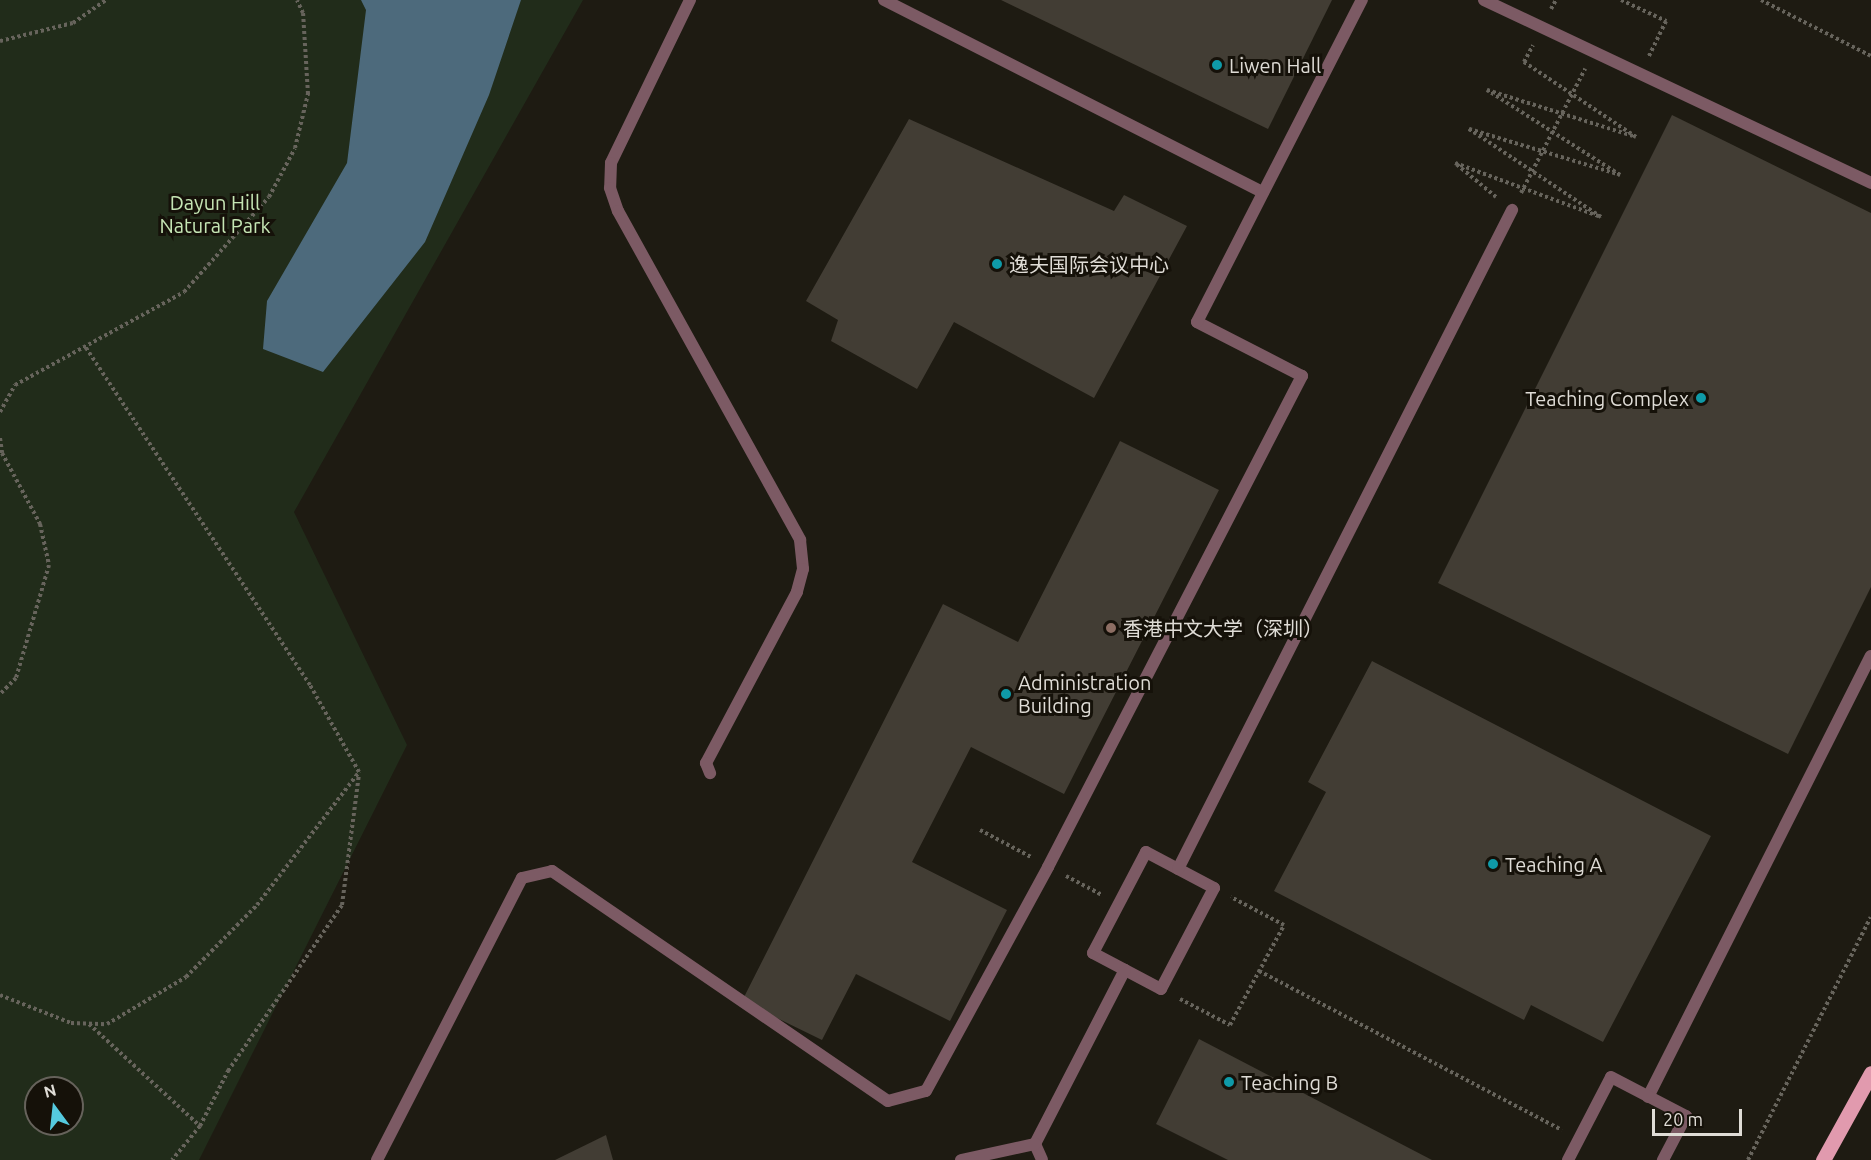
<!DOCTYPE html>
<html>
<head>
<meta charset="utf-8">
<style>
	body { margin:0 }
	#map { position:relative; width:1871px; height:1160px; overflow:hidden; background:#1e1b12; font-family:Ubuntu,"Noto Sans SC",sans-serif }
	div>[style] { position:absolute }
	.green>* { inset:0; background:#212c1a }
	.water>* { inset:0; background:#4d6a7c }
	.building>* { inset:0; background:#423d34 }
	.path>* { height:4px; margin-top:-2px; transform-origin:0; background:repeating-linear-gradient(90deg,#67645c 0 3px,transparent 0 6px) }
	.lane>* { height:12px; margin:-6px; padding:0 6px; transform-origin:6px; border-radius:6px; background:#7c5a64 }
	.street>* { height:12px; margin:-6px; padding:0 6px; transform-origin:6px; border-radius:6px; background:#7c5a64 }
	.primary>* { height:15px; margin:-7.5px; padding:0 7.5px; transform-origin:7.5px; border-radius:7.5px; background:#e19aae }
	.dots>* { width:16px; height:16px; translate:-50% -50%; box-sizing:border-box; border:3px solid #151109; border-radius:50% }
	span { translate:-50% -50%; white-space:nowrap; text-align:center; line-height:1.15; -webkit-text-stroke:6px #151109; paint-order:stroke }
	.poi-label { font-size:20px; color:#dfdcd6 }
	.left { translate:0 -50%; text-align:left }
	.right { translate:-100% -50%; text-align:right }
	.park-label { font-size:20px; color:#c5e5b4 }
	.north { position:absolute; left:24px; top:1076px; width:60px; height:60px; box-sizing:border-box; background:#151109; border:2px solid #66625b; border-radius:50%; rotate:345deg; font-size:16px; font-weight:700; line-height:24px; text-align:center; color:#dfdcd6 }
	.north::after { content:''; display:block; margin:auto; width:21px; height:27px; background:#55cadf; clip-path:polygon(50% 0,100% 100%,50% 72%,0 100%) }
	.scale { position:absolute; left:1652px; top:1109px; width:90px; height:27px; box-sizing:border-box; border:3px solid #dfdcd6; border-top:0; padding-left:8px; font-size:18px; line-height:21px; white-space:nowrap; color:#dfdcd6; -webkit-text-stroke:4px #151109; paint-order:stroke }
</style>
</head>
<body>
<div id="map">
	<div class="green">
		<div style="clip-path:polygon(evenodd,0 0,583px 0,294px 512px,407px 745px,199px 1160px,0 1160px,0 0,36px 1088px,72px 1088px,72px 1124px,36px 1124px,36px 1088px)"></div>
	</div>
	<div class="water">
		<div style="clip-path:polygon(361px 0,521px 0,489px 95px,425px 242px,323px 372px,263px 349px,267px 301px,347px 163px,366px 10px)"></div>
	</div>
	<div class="building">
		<div style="clip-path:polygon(1001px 0,1332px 0,1268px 129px)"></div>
		<div style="clip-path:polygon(1672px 115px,1871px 213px,1871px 587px,1788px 754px,1438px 583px)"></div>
		<div style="clip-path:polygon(909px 119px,1114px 211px,1124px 195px,1187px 226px,1094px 398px,954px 322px,917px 389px,831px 341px,838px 320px,806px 301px)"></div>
		<div style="clip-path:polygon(1120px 441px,1219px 490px,1064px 794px,971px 747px,912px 862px,1007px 910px,950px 1021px,856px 974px,822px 1040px,742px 1001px,943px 604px,1018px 642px)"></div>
		<div style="clip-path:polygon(1372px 661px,1711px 836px,1603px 1042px,1531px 1005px,1524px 1020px,1274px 891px,1326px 792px,1308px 782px)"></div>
		<div style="clip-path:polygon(1199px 1039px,1432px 1160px,1228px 1160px,1156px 1124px)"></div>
		<div style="clip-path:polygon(606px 1135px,613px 1160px,555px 1160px)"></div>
	</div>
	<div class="path">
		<div style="left:1621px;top:0;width:50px;rotate:25deg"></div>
		<div style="left:1666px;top:21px;width:39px;rotate:116deg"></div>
		<div style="left:1761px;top:0;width:123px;rotate:27deg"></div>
		<div style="left:1551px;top:9px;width:10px;rotate:-61deg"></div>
		<div style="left:0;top:41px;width:75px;rotate:-13.9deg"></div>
		<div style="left:73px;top:23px;width:40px;rotate:-34.9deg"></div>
		<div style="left:1521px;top:193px;width:140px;rotate:-62.7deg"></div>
		<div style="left:1496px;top:197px;width:53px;rotate:-140.3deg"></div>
		<div style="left:1455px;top:163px;width:156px;rotate:20.3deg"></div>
		<div style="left:1601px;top:217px;width:159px;rotate:-146.3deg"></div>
		<div style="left:1469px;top:129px;width:158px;rotate:16.9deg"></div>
		<div style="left:1620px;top:175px;width:158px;rotate:-147.4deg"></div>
		<div style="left:1487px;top:90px;width:156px;rotate:17.5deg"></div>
		<div style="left:1636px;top:137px;width:135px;rotate:-146.2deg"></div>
		<div style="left:1524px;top:62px;width:19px;rotate:-62deg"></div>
		<div style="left:0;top:412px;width:31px;rotate:-61deg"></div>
		<div style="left:15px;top:385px;width:193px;rotate:-28.8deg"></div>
		<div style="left:184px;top:292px;width:127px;rotate:-48.2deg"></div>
		<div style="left:269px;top:197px;width:55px;rotate:-62deg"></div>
		<div style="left:295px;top:148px;width:56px;rotate:-76.5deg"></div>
		<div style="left:308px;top:94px;width:81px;rotate:-93.5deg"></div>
		<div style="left:303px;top:13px;width:14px;rotate:-115deg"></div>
		<div style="left:0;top:438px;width:15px;rotate:82deg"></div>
		<div style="left:2px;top:453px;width:81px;rotate:61.8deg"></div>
		<div style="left:40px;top:524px;width:42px;rotate:77.6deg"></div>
		<div style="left:49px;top:565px;width:118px;rotate:106.3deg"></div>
		<div style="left:16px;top:678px;width:23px;rotate:135deg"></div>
		<div style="left:980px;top:830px;width:58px;rotate:27.9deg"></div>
		<div style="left:1066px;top:876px;width:41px;rotate:27.8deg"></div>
		<div style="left:1259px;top:971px;width:342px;rotate:27.7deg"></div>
		<div style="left:0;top:995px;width:76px;rotate:21.5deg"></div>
		<div style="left:71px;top:1023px;width:36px;rotate:2deg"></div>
		<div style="left:107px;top:1024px;width:92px;rotate:-30.7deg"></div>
		<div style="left:186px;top:977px;width:101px;rotate:-45.4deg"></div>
		<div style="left:257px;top:905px;width:168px;rotate:-52.5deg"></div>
		<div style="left:359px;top:772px;width:100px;rotate:-119.4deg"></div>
		<div style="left:310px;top:685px;width:407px;rotate:-123.6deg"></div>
		<div style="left:1180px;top:999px;width:56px;rotate:27.5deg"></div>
		<div style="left:1230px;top:1025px;width:114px;rotate:-61.6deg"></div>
		<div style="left:1284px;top:925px;width:60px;rotate:-152.2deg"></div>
		<div style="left:89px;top:1024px;width:151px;rotate:42.6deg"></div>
		<div style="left:200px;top:1126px;width:44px;rotate:129.5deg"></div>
		<div style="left:200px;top:1126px;width:62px;rotate:-63deg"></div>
		<div style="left:228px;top:1071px;width:201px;rotate:-55.5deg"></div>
		<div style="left:342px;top:905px;width:132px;rotate:-82.6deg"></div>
		<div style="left:1748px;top:1160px;width:272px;rotate:-63.2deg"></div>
	</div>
	<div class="lane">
		<div style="left:690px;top:0;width:181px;rotate:115.9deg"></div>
		<div style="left:611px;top:163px;width:25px;rotate:92deg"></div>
		<div style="left:610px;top:188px;width:24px;rotate:71deg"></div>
		<div style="left:618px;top:211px;width:376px;rotate:61deg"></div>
		<div style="left:800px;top:540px;width:29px;rotate:84deg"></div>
		<div style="left:803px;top:569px;width:24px;rotate:105deg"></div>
		<div style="left:797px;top:592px;width:194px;rotate:118deg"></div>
		<div style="left:706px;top:763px;width:11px;rotate:68deg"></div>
		<div style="left:884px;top:0;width:425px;rotate:26.9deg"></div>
		<div style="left:1484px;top:0;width:428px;rotate:25.3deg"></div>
		<div style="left:1648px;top:1097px;width:494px;rotate:-63.2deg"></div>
		<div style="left:377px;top:1160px;width:317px;rotate:-62.8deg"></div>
		<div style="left:522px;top:878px;width:31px;rotate:-13deg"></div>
		<div style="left:552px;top:871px;width:407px;rotate:34.4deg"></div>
		<div style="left:888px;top:1101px;width:39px;rotate:-15deg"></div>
		<div style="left:926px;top:1091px;width:255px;rotate:-61.4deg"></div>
		<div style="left:1048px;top:867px;width:553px;rotate:-62.65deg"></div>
		<div style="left:1302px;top:376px;width:118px;rotate:-152.8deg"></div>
		<div style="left:1197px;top:322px;width:362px;rotate:-62.9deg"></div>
		<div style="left:1568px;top:1160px;width:93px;rotate:-62.6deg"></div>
		<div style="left:1611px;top:1077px;width:85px;rotate:27.5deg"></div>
		<div style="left:1686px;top:1116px;width:50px;rotate:117.6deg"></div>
	</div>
	<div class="street">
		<div style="left:1146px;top:852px;width:77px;rotate:27.9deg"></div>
		<div style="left:1214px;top:888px;width:114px;rotate:117.7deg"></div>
		<div style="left:1161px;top:989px;width:77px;rotate:-152.1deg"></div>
		<div style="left:1093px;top:953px;width:114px;rotate:-62.3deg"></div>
		<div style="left:1178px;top:869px;width:739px;rotate:-63.12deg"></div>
		<div style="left:1035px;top:1144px;width:196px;rotate:-62.7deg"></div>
		<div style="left:1035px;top:1144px;width:17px;rotate:66deg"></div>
		<div style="left:961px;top:1160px;width:76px;rotate:-12.2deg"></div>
	</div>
	<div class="primary">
		<div style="left:1823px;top:1160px;width:99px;rotate:-61.1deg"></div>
	</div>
	<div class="dots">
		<div style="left:1217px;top:65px;background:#0f9aa8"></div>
		<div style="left:997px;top:264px;background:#0f9aa8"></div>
		<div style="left:1701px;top:398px;background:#0f9aa8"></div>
		<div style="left:1111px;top:628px;background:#8d6e63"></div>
		<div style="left:1006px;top:694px;background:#0f9aa8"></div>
		<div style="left:1493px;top:864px;background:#0f9aa8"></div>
		<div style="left:1229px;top:1082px;background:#0f9aa8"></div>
	</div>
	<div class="poi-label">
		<span class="left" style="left:1229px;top:65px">Liwen Hall</span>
		<span class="left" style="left:1009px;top:264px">逸夫国际会议中心</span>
		<span class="right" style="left:1689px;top:398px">Teaching Complex</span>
		<span class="left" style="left:1123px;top:628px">香港中文大学（深圳）</span>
		<span class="left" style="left:1018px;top:694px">Administration<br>Building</span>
		<span class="left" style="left:1505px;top:864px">Teaching A</span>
		<span class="left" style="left:1241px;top:1082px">Teaching B</span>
	</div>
	<div class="park-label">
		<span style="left:215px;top:214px">Dayun Hill<br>Natural Park</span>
	</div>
	<div class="north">N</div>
	<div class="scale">20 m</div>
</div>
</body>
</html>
